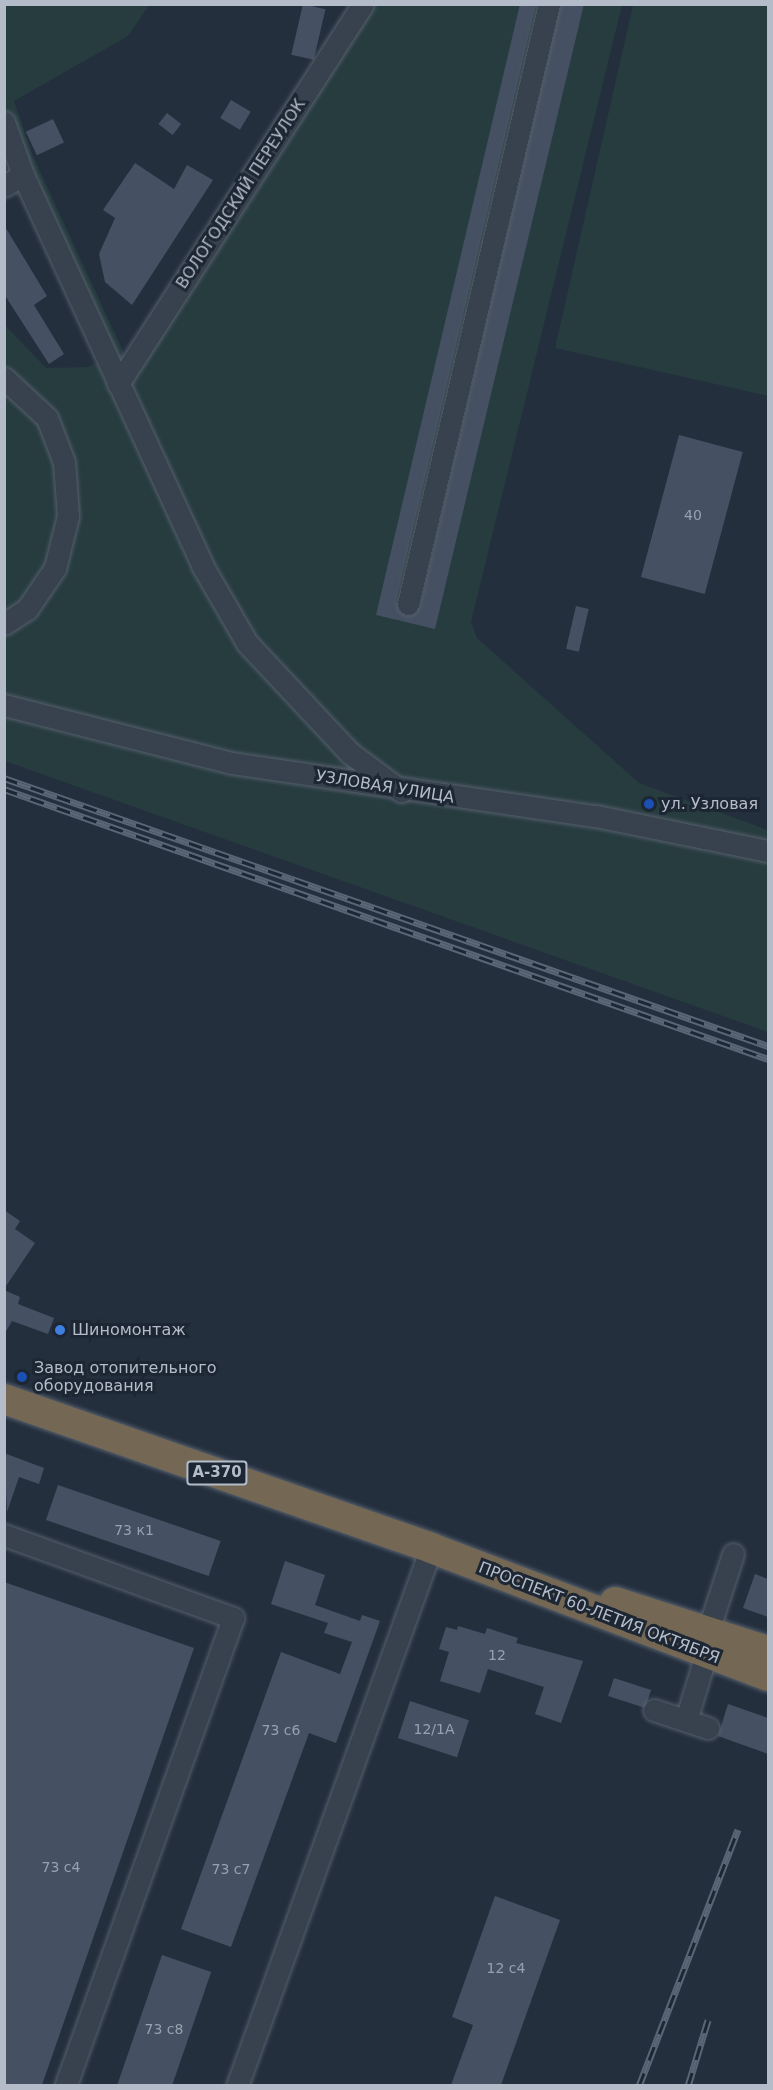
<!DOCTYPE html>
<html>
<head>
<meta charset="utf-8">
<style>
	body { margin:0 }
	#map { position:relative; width:773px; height:2090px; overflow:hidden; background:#242f3e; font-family:"DejaVu Sans",sans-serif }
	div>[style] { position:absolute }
	.green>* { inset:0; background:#263c3f }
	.building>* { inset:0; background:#455162; transform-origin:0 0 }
	.roads { filter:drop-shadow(0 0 2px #565f6c) drop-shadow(0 0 2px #565f6c) }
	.minor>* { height:21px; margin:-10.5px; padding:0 10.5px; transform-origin:10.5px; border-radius:10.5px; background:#38414e }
	.highway>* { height:30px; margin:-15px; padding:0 15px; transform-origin:15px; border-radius:15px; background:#746855 }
	.rail>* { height:7px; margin-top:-3.5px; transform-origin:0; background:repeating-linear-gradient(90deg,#1d2633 0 14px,#5a6575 0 28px); box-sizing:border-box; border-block:2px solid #5a6575 }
	.dots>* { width:16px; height:16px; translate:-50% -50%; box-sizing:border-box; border:3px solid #1d2633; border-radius:50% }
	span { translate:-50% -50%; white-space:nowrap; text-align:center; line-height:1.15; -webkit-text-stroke:6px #1d2633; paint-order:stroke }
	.number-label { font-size:14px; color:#98a1af }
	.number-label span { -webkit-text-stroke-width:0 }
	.shield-label span { padding:2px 4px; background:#1d2633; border:2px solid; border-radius:4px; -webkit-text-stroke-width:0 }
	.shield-label { font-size:15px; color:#b4bcc9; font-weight:700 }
	.street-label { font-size:16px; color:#b4bcc9 }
	.poi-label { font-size:16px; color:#b4bcc9 }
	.left { translate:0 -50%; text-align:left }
	.frame { position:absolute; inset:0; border:6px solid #b4bcc9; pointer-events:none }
</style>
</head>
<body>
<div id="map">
	<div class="green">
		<div style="clip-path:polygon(5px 5px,149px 5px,128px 36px,14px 101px,32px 154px,125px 355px,353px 5px,622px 5px,471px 622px,477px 638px,639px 783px,768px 830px,768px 1032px,5px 761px,4px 324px,46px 368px,88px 367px,106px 358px,5px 122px)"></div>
		<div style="clip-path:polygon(633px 5px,768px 5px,768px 396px,555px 348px)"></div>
	</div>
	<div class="building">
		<div style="left:303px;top:4px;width:23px;height:52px;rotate:13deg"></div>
		<div style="clip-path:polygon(520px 4px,536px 4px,396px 601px,406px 616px,420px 607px,561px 4px,584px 4px,435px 629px,376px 615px)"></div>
		<div style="left:231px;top:100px;width:23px;height:21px;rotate:31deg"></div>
		<div style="left:167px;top:113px;width:18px;height:14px;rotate:38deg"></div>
		<div style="left:53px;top:119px;width:26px;height:30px;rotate:65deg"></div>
		<div style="clip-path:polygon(135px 163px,174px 189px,187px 165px,213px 180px,132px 305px,105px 282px,99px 254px,115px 218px,103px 210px)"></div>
		<div style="clip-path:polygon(4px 225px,47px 296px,34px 305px,64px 354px,49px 364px,4px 294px)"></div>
		<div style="left:679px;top:435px;width:66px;height:147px;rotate:15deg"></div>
		<div style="left:576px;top:606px;width:13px;height:44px;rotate:13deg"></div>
		<div style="clip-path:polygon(4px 1210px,20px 1221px,15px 1229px,35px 1243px,4px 1289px)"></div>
		<div style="clip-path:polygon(4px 1290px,20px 1297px,18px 1304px,54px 1318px,48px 1334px,12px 1321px,4px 1335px)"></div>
		<div style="clip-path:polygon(4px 1453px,44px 1468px,39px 1484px,19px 1477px,7px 1512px)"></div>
		<div style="left:58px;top:1485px;width:172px;height:37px;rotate:19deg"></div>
		<div style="clip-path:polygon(285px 1561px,325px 1575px,315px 1605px,360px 1621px,362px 1615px,380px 1621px,336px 1743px,309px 1733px,231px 1947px,181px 1929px,281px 1652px,340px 1674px,352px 1642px,324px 1633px,328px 1623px,271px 1604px)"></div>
		<div style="clip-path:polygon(755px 1574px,768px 1579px,768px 1617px,743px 1608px)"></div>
		<div style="clip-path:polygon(4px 1582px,194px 1648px,42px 2085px,4px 2085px)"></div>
		<div style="clip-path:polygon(458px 1626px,485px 1634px,487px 1628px,518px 1638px,516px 1643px,583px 1661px,561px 1723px,535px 1714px,544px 1687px,488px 1669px,480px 1693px,440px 1681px,449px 1652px,439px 1649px,446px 1627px,457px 1630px)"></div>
		<div style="left:614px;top:1678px;width:39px;height:19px;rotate:18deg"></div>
		<div style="left:410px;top:1701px;width:62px;height:39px;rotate:18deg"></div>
		<div style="clip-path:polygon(728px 1704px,768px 1718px,768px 1754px,718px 1736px)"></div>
		<div style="clip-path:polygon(495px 1896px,560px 1920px,501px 2085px,451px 2085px,473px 2025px,452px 2017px)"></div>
		<div style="left:162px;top:1955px;width:52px;height:138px;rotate:19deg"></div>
	</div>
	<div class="roads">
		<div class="minor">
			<div style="left:4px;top:122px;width:56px;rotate:70.3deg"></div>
			<div style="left:23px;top:175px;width:429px;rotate:65.3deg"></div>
			<div style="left:202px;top:565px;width:90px;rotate:60deg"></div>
			<div style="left:247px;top:643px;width:151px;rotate:46.9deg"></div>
			<div style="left:350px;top:753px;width:64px;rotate:36.7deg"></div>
			<div style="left:4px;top:186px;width:22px;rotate:-30deg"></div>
			<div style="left:4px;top:378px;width:59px;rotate:42.9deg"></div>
			<div style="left:47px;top:418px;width:47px;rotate:68.9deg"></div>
			<div style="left:64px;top:462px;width:54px;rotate:85.8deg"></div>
			<div style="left:68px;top:516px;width:54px;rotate:104deg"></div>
			<div style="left:55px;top:568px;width:50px;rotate:124.3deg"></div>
			<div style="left:27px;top:609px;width:27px;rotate:147deg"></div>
			<div style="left:118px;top:384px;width:452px;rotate:-57.2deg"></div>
			<div style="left:408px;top:604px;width:616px;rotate:-76.78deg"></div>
			<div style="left:4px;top:705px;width:234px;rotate:14.3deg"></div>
			<div style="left:231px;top:763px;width:369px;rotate:8.3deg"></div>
			<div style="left:596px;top:816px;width:176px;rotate:11.5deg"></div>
			<div style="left:4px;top:1535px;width:244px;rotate:19.9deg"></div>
			<div style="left:233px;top:1618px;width:497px;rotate:109.7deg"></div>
			<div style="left:708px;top:1631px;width:81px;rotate:-72deg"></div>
			<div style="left:654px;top:1710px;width:57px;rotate:18.4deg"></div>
			<div style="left:686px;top:1720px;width:69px;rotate:-73.1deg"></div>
			<div style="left:237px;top:2086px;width:572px;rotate:-70.17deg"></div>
		</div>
		<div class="highway">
			<div style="left:4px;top:1399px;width:452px;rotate:19.2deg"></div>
			<div style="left:431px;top:1548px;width:360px;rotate:20.8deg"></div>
			<div style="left:615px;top:1602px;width:161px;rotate:17.8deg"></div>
		</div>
	</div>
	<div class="rail">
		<div style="left:4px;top:778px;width:810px;rotate:19.33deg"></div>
		<div style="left:4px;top:789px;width:810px;rotate:19.46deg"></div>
		<div style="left:639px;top:2086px;width:275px;rotate:-68.9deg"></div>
		<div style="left:688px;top:2086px;width:69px;rotate:-73.1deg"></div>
	</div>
	<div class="dots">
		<div style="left:649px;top:804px;background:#1a4fb4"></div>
		<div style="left:60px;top:1330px;background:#3f7fe0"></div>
		<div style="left:22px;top:1377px;background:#1a4fb4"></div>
	</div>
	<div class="number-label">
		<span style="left:693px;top:515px">40</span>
		<span style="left:134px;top:1530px">73 к1</span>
		<span style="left:497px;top:1655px">12</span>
		<span style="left:434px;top:1729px">12/1А</span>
		<span style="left:281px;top:1730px">73 с6</span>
		<span style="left:61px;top:1867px">73 с4</span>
		<span style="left:231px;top:1869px">73 с7</span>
		<span style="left:506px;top:1968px">12 с4</span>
		<span style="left:164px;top:2029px">73 с8</span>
	</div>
	<div class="shield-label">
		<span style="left:217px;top:1473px">А-370</span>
	</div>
	<div class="street-label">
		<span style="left:241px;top:194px;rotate:-57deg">ВОЛОГОДСКИЙ ПЕРЕУЛОК</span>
		<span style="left:385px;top:787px;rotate:9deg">УЗЛОВАЯ УЛИЦА</span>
		<span style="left:599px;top:1613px;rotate:21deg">ПРОСПЕКТ 60-ЛЕТИЯ ОКТЯБРЯ</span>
	</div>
	<div class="poi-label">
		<span class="left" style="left:661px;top:804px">ул. Узловая</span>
		<span class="left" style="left:72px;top:1330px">Шиномонтаж</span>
		<span class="left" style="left:34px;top:1377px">Завод отопительного<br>оборудования</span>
	</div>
	<div class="frame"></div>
</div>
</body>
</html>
